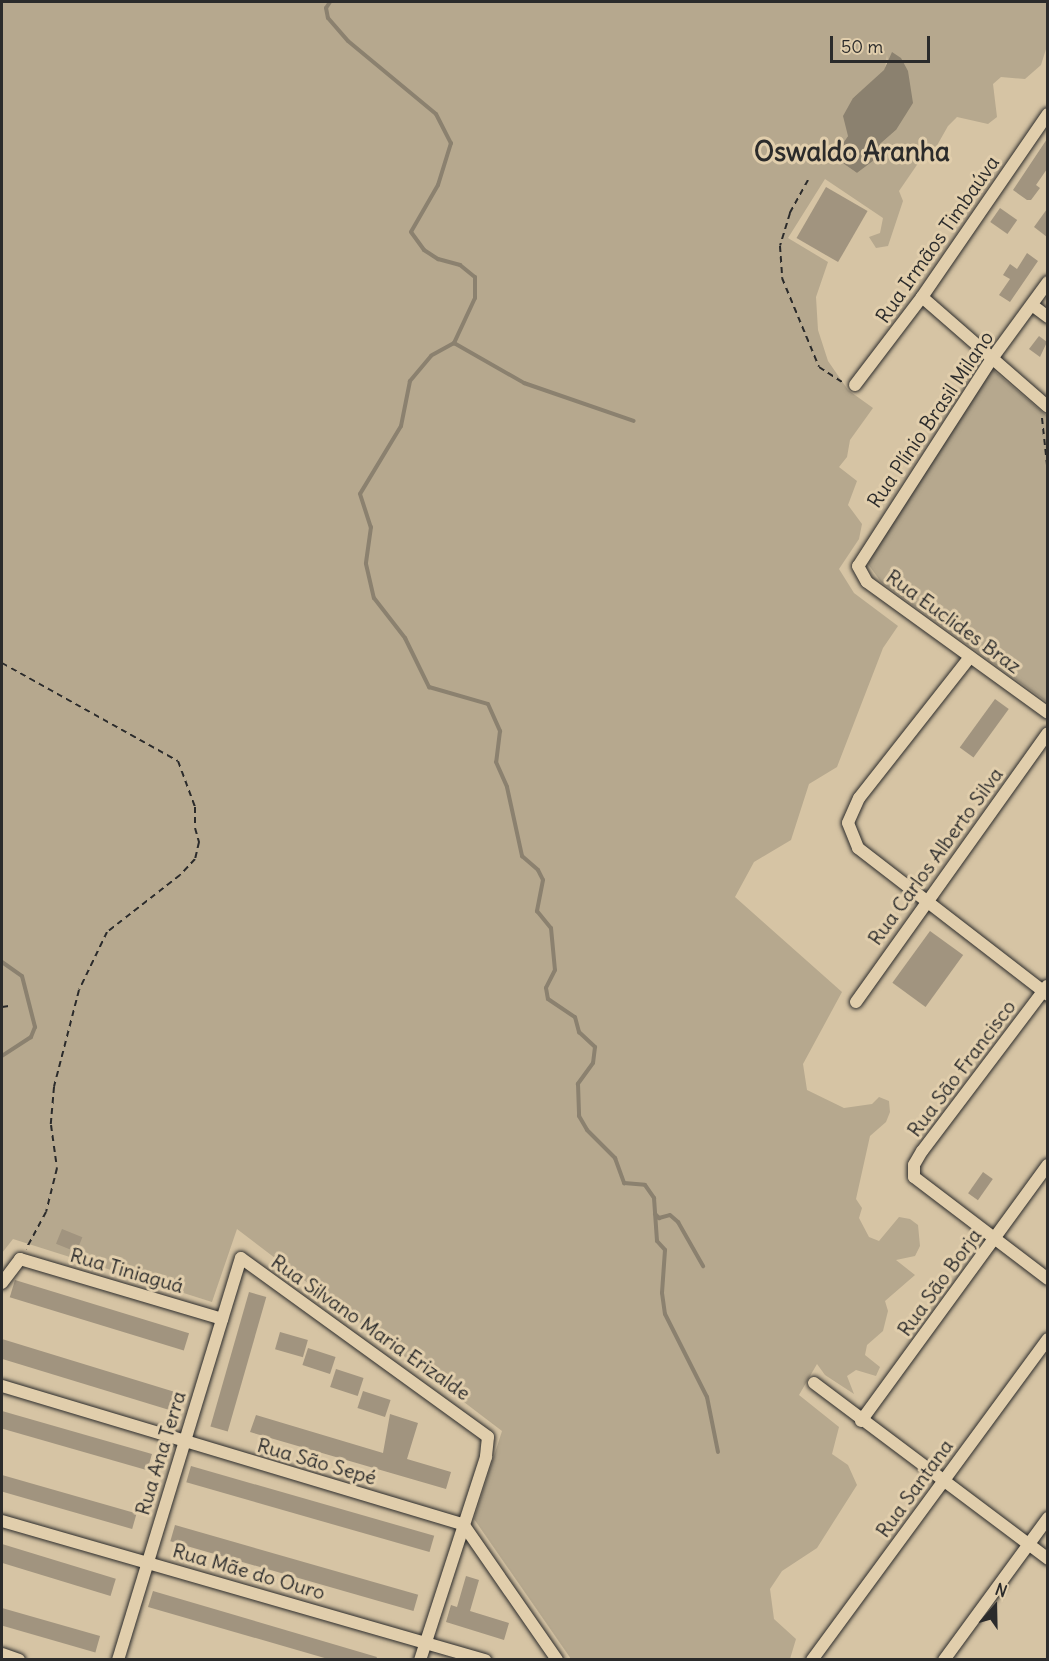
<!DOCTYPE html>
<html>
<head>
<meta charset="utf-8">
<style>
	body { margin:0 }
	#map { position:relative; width:1049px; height:1661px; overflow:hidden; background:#d6c4a4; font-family:Delius,sans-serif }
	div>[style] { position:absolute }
	.green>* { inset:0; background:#b6a88e }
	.water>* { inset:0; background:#8b816f }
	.stream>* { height:4px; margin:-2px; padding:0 2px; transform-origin:2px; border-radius:2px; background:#8b816f }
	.building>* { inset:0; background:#a1947f; transform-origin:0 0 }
	.path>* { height:2px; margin-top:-1px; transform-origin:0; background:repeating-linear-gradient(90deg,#2b2b2b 0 6px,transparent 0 10.5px) }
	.roads { filter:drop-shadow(0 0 2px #2b2b2b) drop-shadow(0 0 2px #2b2b2b) }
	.street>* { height:12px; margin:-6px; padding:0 6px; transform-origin:6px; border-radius:6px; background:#e1ceac }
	span { translate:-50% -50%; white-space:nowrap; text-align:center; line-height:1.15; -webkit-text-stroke:6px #e1ceac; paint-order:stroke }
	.street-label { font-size:20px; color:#2b2b2b }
	.district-label { font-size:26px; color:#2b2b2b; font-weight:700 }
	.frame { position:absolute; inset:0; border:3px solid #2b2b2b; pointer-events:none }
	.north { position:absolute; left:965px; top:1577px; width:60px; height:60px; -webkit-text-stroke:4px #e1ceac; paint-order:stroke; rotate:20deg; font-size:16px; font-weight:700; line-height:24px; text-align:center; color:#2b2b2b }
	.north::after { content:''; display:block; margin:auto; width:21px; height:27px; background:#2b2b2b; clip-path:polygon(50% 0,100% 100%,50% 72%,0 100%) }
	.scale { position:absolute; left:830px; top:36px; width:100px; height:27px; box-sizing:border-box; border:3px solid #2b2b2b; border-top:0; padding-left:8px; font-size:18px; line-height:21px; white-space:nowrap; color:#2b2b2b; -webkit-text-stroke:4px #e1ceac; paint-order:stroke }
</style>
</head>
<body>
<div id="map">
	<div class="green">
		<div style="clip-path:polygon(evenodd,2px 2px,1047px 2px,1047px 46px,1041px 65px,1025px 79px,1001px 77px,993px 84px,997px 117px,988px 124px,957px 117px,948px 126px,935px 149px,921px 159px,899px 191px,903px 201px,888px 246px,876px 248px,869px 237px,880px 233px,883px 218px,825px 179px,788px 238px,828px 262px,816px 297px,818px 330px,828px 361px,848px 390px,873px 408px,850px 440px,847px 457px,839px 467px,857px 481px,848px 505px,862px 524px,859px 539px,839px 569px,854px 593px,898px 626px,883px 648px,837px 767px,809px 784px,791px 840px,754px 862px,735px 897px,842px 992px,803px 1064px,807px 1090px,844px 1108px,872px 1104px,879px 1097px,889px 1101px,890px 1112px,886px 1122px,870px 1136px,856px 1199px,862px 1208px,859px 1218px,869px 1237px,879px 1241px,899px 1217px,910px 1219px,918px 1225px,920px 1246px,915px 1256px,896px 1260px,915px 1275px,885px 1301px,888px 1311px,883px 1331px,867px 1345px,865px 1355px,880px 1367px,876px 1376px,856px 1370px,847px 1376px,854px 1394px,825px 1375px,817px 1364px,799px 1395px,839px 1427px,832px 1454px,848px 1465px,857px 1485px,817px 1548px,782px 1571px,770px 1589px,774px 1619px,796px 1639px,790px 1659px,571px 1659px,474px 1519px,502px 1431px,237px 1229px,212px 1302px,13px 1239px,2px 1253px,2px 2px,887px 55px,896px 130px,880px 144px,881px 155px,857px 173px,844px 164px,839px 149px,848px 136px,853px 98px,885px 70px,887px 55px)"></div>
		<div style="clip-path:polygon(992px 369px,1047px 416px,1047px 702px,881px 582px,868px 564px,875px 543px)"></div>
	</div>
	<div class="water">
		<div style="clip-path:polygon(892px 52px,901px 58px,908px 71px,913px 103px,896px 130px,880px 144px,881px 155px,857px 173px,844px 164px,839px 149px,848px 136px,843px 116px,853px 98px,884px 70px)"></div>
	</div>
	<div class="stream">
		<div style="left:330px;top:2px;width:7px;rotate:124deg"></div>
		<div style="left:326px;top:8px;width:10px;rotate:79deg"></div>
		<div style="left:328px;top:18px;width:30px;rotate:49deg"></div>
		<div style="left:348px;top:41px;width:114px;rotate:39.7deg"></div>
		<div style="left:436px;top:114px;width:33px;rotate:63deg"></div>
		<div style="left:451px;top:143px;width:44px;rotate:107.2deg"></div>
		<div style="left:438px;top:185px;width:54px;rotate:119.9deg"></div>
		<div style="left:411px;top:232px;width:22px;rotate:54deg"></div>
		<div style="left:424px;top:250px;width:17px;rotate:33deg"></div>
		<div style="left:438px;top:259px;width:23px;rotate:15deg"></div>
		<div style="left:460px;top:265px;width:19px;rotate:39deg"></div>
		<div style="left:475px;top:277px;width:21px;rotate:90deg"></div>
		<div style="left:475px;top:298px;width:50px;rotate:115deg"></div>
		<div style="left:454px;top:343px;width:26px;rotate:151deg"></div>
		<div style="left:431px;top:356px;width:33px;rotate:130deg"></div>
		<div style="left:410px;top:381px;width:46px;rotate:101.3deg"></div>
		<div style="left:401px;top:426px;width:79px;rotate:121.1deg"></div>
		<div style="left:360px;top:494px;width:35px;rotate:72deg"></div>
		<div style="left:371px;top:527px;width:37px;rotate:98deg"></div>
		<div style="left:366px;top:564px;width:35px;rotate:77deg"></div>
		<div style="left:374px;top:598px;width:51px;rotate:52.2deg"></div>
		<div style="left:405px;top:638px;width:55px;rotate:63.9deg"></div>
		<div style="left:429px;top:687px;width:61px;rotate:16.1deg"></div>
		<div style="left:488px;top:704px;width:30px;rotate:66deg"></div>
		<div style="left:500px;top:731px;width:31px;rotate:97deg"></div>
		<div style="left:496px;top:762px;width:27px;rotate:66deg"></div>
		<div style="left:507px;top:787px;width:71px;rotate:77.7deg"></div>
		<div style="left:522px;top:856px;width:21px;rotate:41deg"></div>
		<div style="left:538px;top:870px;width:11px;rotate:63deg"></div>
		<div style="left:543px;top:880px;width:32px;rotate:101deg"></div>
		<div style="left:537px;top:911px;width:22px;rotate:51deg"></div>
		<div style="left:551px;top:928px;width:42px;rotate:84.6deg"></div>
		<div style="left:555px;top:970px;width:20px;rotate:117deg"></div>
		<div style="left:546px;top:988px;width:11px;rotate:80deg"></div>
		<div style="left:548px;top:999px;width:32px;rotate:34deg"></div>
		<div style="left:575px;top:1017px;width:16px;rotate:75deg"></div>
		<div style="left:579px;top:1032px;width:22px;rotate:43deg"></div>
		<div style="left:595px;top:1047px;width:16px;rotate:97deg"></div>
		<div style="left:593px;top:1063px;width:26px;rotate:126deg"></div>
		<div style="left:578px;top:1084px;width:32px;rotate:88deg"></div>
		<div style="left:579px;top:1116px;width:16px;rotate:60deg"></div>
		<div style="left:587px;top:1130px;width:40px;rotate:45deg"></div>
		<div style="left:615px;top:1158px;width:27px;rotate:70deg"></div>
		<div style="left:624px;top:1183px;width:21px;rotate:5deg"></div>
		<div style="left:645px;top:1185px;width:16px;rotate:55deg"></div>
		<div style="left:654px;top:1198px;width:43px;rotate:86deg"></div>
		<div style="left:657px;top:1241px;width:12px;rotate:48deg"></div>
		<div style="left:665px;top:1250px;width:43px;rotate:94deg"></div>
		<div style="left:662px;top:1293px;width:21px;rotate:82deg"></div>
		<div style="left:665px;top:1314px;width:93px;rotate:63.2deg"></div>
		<div style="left:707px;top:1397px;width:56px;rotate:78.7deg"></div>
		<div style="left:454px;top:343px;width:81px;rotate:29.7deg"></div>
		<div style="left:524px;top:383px;width:116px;rotate:19.1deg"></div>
		<div style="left:2px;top:962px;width:24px;rotate:35deg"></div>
		<div style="left:22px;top:976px;width:53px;rotate:75.7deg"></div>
		<div style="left:35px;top:1027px;width:11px;rotate:112deg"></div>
		<div style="left:31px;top:1037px;width:35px;rotate:147deg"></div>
		<div style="left:655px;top:1214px;width:6px;rotate:45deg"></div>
		<div style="left:659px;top:1218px;width:11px;rotate:-15deg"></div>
		<div style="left:670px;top:1215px;width:11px;rotate:41deg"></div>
		<div style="left:678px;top:1222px;width:51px;rotate:60.4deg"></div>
	</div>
	<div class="building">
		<div style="clip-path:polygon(1047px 139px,1047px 169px,1036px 185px,1040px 188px,1031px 200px,1027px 200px,1013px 190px)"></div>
		<div style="left:826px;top:187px;width:48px;height:59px;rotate:30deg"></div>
		<div style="left:1000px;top:208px;width:21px;height:17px;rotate:35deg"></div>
		<div style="clip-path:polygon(1047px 209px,1047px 237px,1034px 227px)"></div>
		<div style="clip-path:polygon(1027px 253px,1038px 261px,1010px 302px,999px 295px,1010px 279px,1003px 275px,1010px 264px,1017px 269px)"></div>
		<div style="clip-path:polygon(1039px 336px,1047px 342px,1040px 357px,1029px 349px)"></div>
		<div style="left:995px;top:699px;width:17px;height:60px;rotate:36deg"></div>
		<div style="left:930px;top:931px;width:41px;height:64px;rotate:36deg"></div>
		<div style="left:983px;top:1172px;width:12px;height:26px;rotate:35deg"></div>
		<div style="left:62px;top:1229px;width:22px;height:16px;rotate:22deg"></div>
		<div style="left:15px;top:1280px;width:182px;height:18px;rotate:17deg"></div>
		<div style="left:249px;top:1292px;width:18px;height:140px;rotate:16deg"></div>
		<div style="left:280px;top:1332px;width:29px;height:18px;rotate:16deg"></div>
		<div style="left:2px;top:1339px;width:180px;height:19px;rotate:17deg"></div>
		<div style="left:308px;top:1348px;width:29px;height:18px;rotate:18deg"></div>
		<div style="left:336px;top:1369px;width:29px;height:19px;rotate:18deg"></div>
		<div style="left:363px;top:1391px;width:29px;height:18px;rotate:18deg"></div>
		<div style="left:2px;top:1411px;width:156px;height:17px;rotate:16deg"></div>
		<div style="clip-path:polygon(390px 1414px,418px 1423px,407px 1459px,451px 1472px,446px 1489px,250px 1432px,256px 1415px,383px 1453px)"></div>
		<div style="left:191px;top:1466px;width:253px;height:17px;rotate:16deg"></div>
		<div style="left:2px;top:1475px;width:140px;height:16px;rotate:16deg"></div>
		<div style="left:175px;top:1525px;width:253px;height:17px;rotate:16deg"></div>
		<div style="left:2px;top:1544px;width:119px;height:18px;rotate:17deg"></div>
		<div style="clip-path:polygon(466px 1576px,479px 1580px,470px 1611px,509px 1623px,504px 1640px,446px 1622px,451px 1605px,457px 1607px)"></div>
		<div style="clip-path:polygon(153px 1591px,377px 1657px,376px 1659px,328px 1659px,148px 1607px)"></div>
		<div style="left:2px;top:1608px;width:102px;height:17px;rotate:16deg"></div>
	</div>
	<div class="path">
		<div style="left:808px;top:180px;width:38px;rotate:119deg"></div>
		<div style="left:790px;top:213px;width:34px;rotate:107deg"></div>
		<div style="left:780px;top:246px;width:32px;rotate:86deg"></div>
		<div style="left:782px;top:278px;width:96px;rotate:67.4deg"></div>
		<div style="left:819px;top:367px;width:30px;rotate:33deg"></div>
		<div style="left:1042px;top:418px;width:56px;rotate:83.9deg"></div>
		<div style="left:2px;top:663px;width:201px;rotate:29.1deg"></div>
		<div style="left:178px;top:761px;width:49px;rotate:69.7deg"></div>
		<div style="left:195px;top:807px;width:21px;rotate:90deg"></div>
		<div style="left:195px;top:828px;width:15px;rotate:74deg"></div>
		<div style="left:199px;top:842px;width:17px;rotate:103deg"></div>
		<div style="left:195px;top:859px;width:22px;rotate:133deg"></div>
		<div style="left:180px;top:875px;width:93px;rotate:142deg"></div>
		<div style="left:107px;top:932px;width:64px;rotate:115.8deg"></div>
		<div style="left:79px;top:990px;width:100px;rotate:104.5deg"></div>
		<div style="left:54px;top:1087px;width:38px;rotate:95deg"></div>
		<div style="left:51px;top:1125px;width:43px;rotate:82.1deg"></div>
		<div style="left:57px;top:1168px;width:45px;rotate:104deg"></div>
		<div style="left:46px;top:1212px;width:42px;rotate:118.4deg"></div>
		<div style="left:2px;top:1007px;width:7px;rotate:-8deg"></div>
	</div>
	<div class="roads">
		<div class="street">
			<div style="left:1048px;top:282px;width:97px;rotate:126.2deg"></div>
			<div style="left:991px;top:360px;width:245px;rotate:122.8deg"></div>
			<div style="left:858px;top:566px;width:18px;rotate:61deg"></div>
			<div style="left:867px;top:582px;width:223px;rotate:35.9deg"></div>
			<div style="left:922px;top:297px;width:167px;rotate:41.1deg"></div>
			<div style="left:1032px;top:305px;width:20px;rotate:37deg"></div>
			<div style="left:855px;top:385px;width:111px;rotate:-52.7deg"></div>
			<div style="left:922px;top:297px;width:222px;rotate:-55.5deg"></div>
			<div style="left:970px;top:657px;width:179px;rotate:128.2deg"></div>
			<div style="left:859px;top:798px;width:27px;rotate:114deg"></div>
			<div style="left:848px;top:823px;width:27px;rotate:68deg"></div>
			<div style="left:858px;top:848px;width:240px;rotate:37.7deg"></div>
			<div style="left:1047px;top:986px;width:207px;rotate:127.1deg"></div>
			<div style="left:922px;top:1151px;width:16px;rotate:120deg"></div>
			<div style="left:914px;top:1165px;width:12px;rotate:90deg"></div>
			<div style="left:914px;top:1177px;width:168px;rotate:37.3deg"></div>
			<div style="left:856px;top:1002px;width:330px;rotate:-54.5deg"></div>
			<div style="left:2px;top:1283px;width:30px;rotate:-53deg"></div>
			<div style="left:20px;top:1259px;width:211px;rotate:16.5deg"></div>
			<div style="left:814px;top:1383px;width:293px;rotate:36.9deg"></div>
			<div style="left:2px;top:1386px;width:481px;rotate:16.7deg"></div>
			<div style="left:463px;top:1524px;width:165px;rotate:55.3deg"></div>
			<div style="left:861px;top:1421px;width:317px;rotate:-53.9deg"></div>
			<div style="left:2px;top:1521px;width:503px;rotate:16.06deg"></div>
			<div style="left:2px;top:1654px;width:18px;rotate:19deg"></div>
			<div style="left:118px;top:1660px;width:420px;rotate:-73deg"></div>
			<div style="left:241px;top:1258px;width:305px;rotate:35.9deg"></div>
			<div style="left:488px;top:1437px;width:20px;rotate:96deg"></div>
			<div style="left:486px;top:1457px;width:213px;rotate:108deg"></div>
			<div style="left:812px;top:1660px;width:398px;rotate:-53.7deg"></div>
			<div style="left:944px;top:1660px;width:176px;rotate:-53.8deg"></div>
		</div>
	</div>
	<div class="street-label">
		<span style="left:937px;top:239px;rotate:-55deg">Rua Irmãos Timbaúva</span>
		<span style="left:930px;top:419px;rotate:-56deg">Rua Plínio Brasil Milano</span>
		<span style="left:954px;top:621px;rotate:36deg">Rua Euclides Braz</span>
		<span style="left:935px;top:856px;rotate:-54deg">Rua Carlos Alberto Silva</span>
		<span style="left:961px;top:1068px;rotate:-53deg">Rua São Francisco</span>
		<span style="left:127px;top:1270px;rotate:16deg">Rua Tiniaguá</span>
		<span style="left:939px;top:1282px;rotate:-54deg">Rua São Borja</span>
		<span style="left:371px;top:1327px;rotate:35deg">Rua Silvano Maria Erizalde</span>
		<span style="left:160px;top:1453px;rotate:-73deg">Rua Ana Terra</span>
		<span style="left:317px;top:1461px;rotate:16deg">Rua São Sepé</span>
		<span style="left:914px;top:1488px;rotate:-54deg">Rua Santana</span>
		<span style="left:249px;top:1571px;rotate:16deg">Rua Mãe do Ouro</span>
	</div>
	<div class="district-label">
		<span style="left:852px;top:152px">Oswaldo Aranha</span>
	</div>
	<div class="frame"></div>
	<div class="north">N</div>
	<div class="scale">50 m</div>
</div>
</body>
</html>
